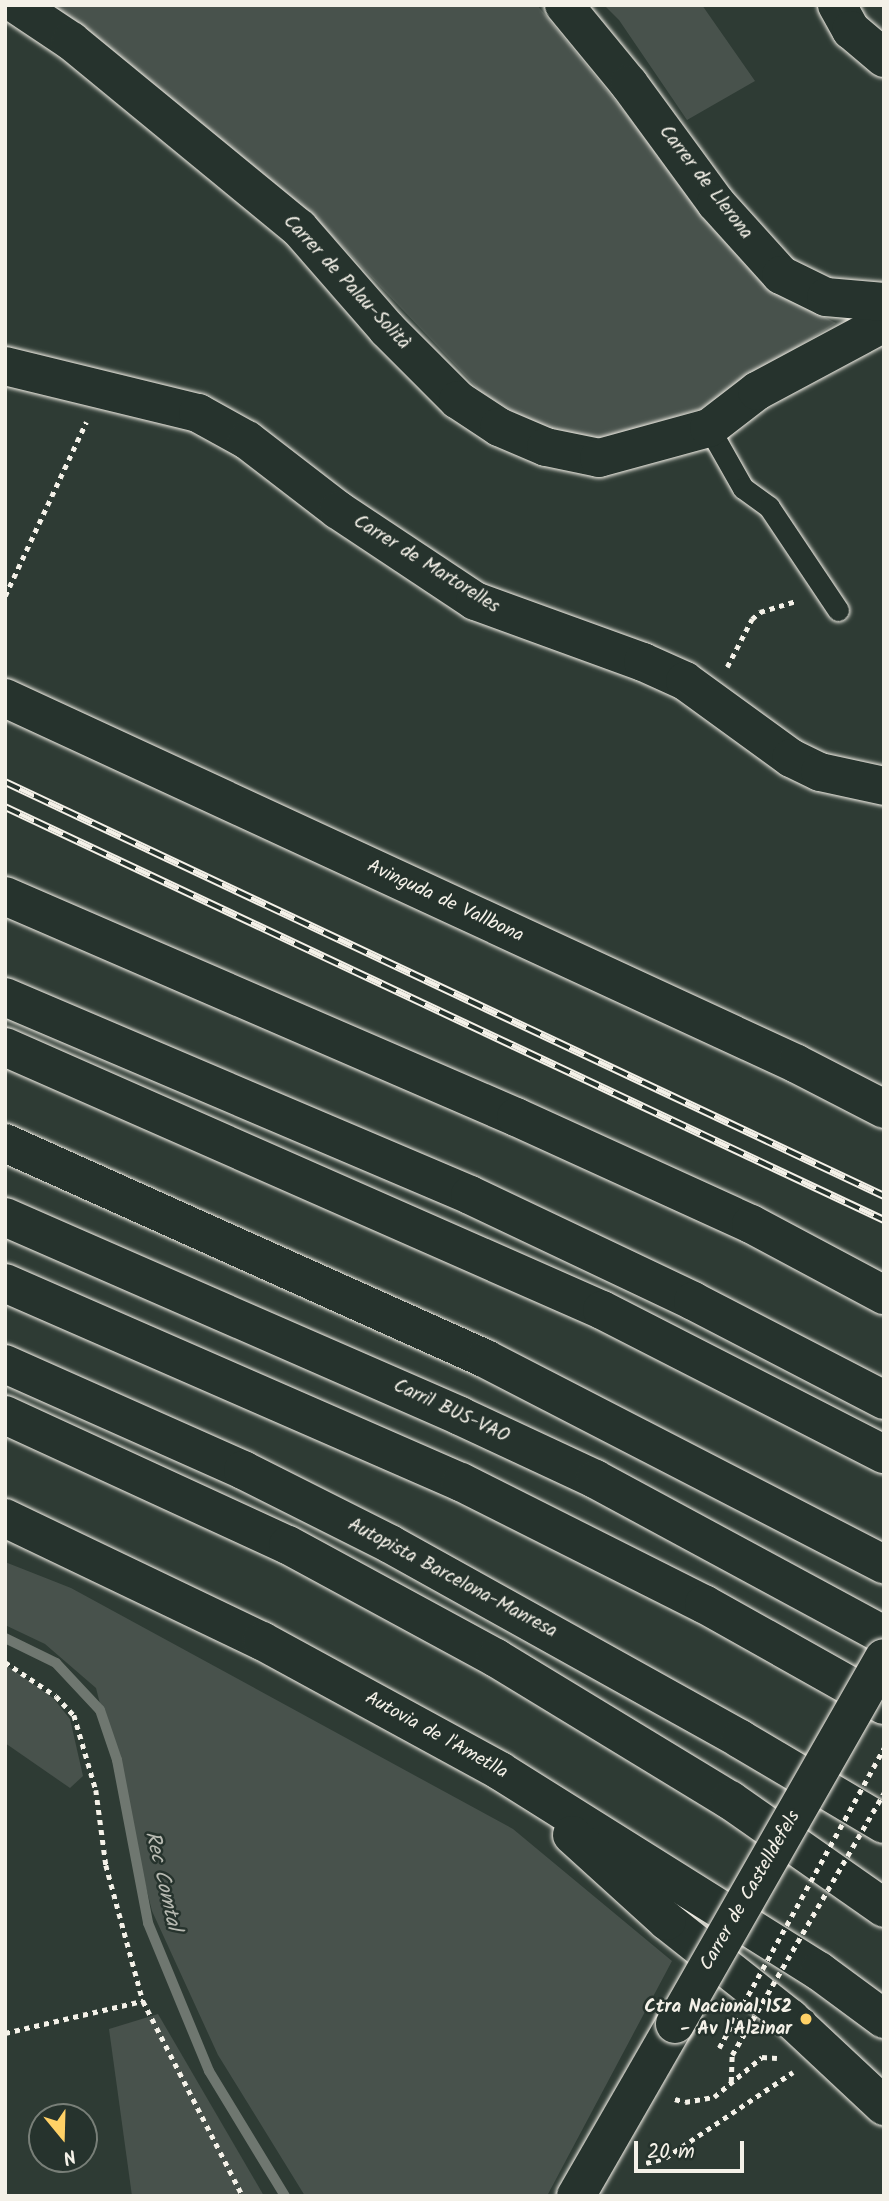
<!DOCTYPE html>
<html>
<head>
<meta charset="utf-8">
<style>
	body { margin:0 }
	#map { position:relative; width:889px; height:2201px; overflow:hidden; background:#2e3b34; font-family:Kalam,sans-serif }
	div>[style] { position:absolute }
	.green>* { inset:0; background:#48524c }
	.stream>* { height:10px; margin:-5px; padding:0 5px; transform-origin:5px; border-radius:5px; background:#6f7770 }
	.path>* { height:4.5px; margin-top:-2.25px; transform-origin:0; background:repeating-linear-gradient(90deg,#f4f1e8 0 5px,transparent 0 10px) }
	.roads { filter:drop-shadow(0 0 2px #f4f1e8) drop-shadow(0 0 2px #f4f1e8) }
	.service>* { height:21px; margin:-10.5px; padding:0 10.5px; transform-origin:10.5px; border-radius:10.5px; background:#26332d }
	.minor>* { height:38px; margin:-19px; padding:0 19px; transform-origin:19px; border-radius:19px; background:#26332d }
	.tertiary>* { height:38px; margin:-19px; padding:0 19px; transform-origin:19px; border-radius:19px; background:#26332d }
	.trunk>* { height:38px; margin:-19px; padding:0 19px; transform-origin:19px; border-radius:19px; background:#26332d }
	.motorway>* { height:38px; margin:-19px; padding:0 19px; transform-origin:19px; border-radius:19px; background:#26332d }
	.rail>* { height:8px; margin-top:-4px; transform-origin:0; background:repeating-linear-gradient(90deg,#26332d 0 16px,#f4f1e8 0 32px); box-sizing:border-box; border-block:2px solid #f4f1e8 }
	.path-bridge>* { height:4.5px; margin-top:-2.25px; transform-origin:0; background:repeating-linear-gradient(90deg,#f4f1e8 0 5px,transparent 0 10px) }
	.bridges { filter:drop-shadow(0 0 2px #f4f1e8) drop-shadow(0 0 2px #f4f1e8) }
	.tertiary-bridge>* { height:38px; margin:-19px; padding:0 19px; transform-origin:19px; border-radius:19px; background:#26332d }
	.dots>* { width:19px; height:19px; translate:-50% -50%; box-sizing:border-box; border:4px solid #26332d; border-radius:50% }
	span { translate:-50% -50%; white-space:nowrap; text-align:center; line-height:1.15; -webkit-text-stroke:5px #26332d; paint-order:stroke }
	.street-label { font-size:19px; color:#f4f1e8 }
	.poi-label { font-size:19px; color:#f4f1e8; font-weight:700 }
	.right { translate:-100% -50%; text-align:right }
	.water-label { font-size:21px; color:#b8bab2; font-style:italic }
	.frame { position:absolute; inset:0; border:7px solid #f4f1e8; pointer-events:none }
	.north { position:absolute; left:28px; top:2103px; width:70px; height:70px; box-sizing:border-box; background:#26332d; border:2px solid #787f78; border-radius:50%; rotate:161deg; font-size:19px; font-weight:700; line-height:28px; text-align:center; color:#f4f1e8 }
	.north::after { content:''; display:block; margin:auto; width:24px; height:32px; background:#ffd166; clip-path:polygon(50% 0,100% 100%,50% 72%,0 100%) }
	.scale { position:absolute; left:634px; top:2141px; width:110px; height:32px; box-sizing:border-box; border:4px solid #f4f1e8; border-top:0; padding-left:9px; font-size:21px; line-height:24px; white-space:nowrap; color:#f4f1e8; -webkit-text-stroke:5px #26332d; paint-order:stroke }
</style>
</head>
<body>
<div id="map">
	<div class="green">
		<div style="clip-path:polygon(46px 5px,537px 5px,768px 288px,836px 323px,700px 409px,601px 439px,545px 431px,481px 392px,316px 219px)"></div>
		<div style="clip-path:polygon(604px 5px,702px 5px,755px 81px,687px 120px,619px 20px)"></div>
		<div style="clip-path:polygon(5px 1562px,71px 1588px,513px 1829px,672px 1961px,547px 2196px,305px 2196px,218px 2055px,152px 1911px,96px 1688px,45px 1644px,5px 1625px)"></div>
		<div style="clip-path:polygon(5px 1664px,53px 1698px,70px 1719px,83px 1776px,70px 1788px,5px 1743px)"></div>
		<div style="clip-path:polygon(158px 2014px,264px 2196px,132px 2196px,109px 2029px)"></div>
	</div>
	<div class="stream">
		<div style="left:5px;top:1638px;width:57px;rotate:26.1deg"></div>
		<div style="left:56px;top:1663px;width:64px;rotate:46.9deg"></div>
		<div style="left:100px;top:1710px;width:53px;rotate:71.2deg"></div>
		<div style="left:117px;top:1760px;width:166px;rotate:79.2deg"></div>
		<div style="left:148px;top:1923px;width:160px;rotate:67.6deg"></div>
		<div style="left:209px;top:2071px;width:146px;rotate:58.7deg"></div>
	</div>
	<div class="path">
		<div style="left:5px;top:596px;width:192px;rotate:-65deg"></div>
		<div style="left:727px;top:667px;width:54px;rotate:-62.5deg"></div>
		<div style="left:752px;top:619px;width:11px;rotate:-41deg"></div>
		<div style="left:760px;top:612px;width:39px;rotate:-17deg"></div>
		<div style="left:5px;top:1662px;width:61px;rotate:33.7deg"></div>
		<div style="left:56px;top:1696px;width:26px;rotate:47deg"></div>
		<div style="left:74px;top:1715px;width:78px;rotate:73.7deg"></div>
		<div style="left:96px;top:1790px;width:76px;rotate:82.4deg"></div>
		<div style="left:106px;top:1865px;width:141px;rotate:74.8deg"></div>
		<div style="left:5px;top:2033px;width:142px;rotate:-13.1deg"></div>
		<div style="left:143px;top:2001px;width:219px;rotate:62.9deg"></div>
		<div style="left:731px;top:2082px;width:27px;rotate:-88deg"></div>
		<div style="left:675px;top:2099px;width:10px;rotate:17deg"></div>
		<div style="left:685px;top:2102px;width:29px;rotate:-10deg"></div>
		<div style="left:714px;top:2097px;width:62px;rotate:-39.8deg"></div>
		<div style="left:762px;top:2057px;width:15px;rotate:4deg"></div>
		<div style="left:646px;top:2163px;width:20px;rotate:-15deg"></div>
		<div style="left:665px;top:2158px;width:154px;rotate:-33.9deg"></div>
	</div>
	<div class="roads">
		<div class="service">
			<div style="left:709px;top:428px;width:69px;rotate:60.5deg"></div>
			<div style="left:743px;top:488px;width:32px;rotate:36deg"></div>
			<div style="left:769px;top:507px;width:124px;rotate:56.2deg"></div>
		</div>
		<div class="minor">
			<div style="left:17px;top:5px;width:65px;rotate:33.7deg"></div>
			<div style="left:71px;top:41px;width:295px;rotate:39.4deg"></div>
			<div style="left:299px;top:228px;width:134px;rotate:48.9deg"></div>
			<div style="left:387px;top:329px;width:100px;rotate:45deg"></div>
			<div style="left:458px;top:400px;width:49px;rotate:33.4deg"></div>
			<div style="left:499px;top:427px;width:51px;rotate:23.1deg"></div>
			<div style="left:546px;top:447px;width:54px;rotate:11.7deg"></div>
			<div style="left:599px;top:458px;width:114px;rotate:-15.3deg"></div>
			<div style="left:709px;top:428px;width:61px;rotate:-37.6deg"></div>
			<div style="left:757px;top:391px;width:144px;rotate:-28.2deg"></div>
			<div style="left:564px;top:5px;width:102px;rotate:50.6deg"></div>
			<div style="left:629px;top:84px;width:147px;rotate:53.8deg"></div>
			<div style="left:716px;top:203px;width:97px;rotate:47.9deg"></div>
			<div style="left:781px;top:275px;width:50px;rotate:26.1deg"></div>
			<div style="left:826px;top:297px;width:58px;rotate:4.9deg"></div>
			<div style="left:837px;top:5px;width:29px;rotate:61deg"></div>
			<div style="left:851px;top:30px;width:43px;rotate:40.3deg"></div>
			<div style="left:5px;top:366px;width:199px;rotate:13.7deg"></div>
			<div style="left:198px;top:413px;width:56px;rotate:28.9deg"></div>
			<div style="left:247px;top:440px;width:115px;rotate:37.6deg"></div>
			<div style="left:338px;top:510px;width:164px;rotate:33.6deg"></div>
			<div style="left:475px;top:601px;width:179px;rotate:20deg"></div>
			<div style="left:643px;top:662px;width:46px;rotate:24.3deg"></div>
			<div style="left:685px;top:681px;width:131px;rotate:36deg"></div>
			<div style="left:791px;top:758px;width:32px;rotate:26deg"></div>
			<div style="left:820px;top:772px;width:66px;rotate:12.3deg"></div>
			<div style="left:5px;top:698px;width:872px;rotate:24.8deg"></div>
			<div style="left:797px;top:1064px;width:98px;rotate:27.3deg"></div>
			<div style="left:667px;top:1921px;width:157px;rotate:38.3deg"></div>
			<div style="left:790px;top:2018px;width:129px;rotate:43.1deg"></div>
		</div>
		<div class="tertiary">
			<div style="left:576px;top:2196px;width:198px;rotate:-60.1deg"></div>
		</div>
		<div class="trunk">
			<div style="left:5px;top:896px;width:557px;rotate:23.39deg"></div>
			<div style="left:516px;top:1117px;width:258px;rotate:24.5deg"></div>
			<div style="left:751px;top:1224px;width:151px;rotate:28.1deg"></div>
			<div style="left:5px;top:1047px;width:652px;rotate:23.78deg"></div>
			<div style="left:602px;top:1310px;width:317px;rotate:27.1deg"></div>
			<div style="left:5px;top:1217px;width:497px;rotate:23.6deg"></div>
			<div style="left:460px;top:1416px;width:149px;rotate:25deg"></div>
			<div style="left:595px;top:1479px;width:328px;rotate:28.4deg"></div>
			<div style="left:5px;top:1518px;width:285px;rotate:25.6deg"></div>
			<div style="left:262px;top:1641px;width:271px;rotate:28.6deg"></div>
			<div style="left:500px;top:1771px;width:377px;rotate:32.1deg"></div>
			<div style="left:819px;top:1971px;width:81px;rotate:36.4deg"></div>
			<div style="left:572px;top:1835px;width:128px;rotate:42.2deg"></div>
		</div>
		<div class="motorway">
			<div style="left:5px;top:997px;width:505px;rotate:23.06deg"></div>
			<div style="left:470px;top:1195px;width:247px;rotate:25.4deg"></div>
			<div style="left:693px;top:1301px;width:215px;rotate:27.4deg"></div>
			<div style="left:5px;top:1143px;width:527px;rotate:24.18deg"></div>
			<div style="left:486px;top:1359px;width:448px;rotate:27.3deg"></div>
			<div style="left:5px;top:1283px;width:498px;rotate:23.6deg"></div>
			<div style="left:461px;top:1482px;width:272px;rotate:26.7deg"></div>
			<div style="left:704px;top:1604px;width:206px;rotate:29.3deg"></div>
			<div style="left:5px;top:1364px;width:261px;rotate:24deg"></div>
			<div style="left:243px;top:1470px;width:165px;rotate:26.7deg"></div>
			<div style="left:390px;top:1544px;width:401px;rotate:29.1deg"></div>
			<div style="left:740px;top:1739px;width:167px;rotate:30.6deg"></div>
			<div style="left:5px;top:1415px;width:311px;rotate:24.7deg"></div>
			<div style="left:288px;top:1545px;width:237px;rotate:28.5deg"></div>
			<div style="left:496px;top:1658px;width:274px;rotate:31.3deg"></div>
			<div style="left:730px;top:1800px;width:188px;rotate:35deg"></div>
		</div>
	</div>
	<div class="rail">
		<div style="left:5px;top:782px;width:972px;rotate:25.22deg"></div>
		<div style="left:5px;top:807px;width:971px;rotate:25.17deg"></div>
	</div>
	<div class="path-bridge">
		<div style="left:719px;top:2048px;width:342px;rotate:-61.2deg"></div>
		<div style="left:732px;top:2055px;width:303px;rotate:-59.9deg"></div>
	</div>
	<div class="bridges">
		<div class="tertiary-bridge">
			<div style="left:675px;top:2024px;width:421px;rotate:-60.3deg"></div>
		</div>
	</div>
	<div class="dots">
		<div style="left:806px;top:2019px;background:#ffd166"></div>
	</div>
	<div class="street-label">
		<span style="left:705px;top:183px;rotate:52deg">Carrer de Llerona</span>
		<span style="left:346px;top:283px;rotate:47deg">Carrer de Palau-Solità</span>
		<span style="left:426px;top:565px;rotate:32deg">Carrer de Martorelles</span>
		<span style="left:445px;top:902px;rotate:25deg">Avinguda de Vallbona</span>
		<span style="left:451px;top:1412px;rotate:25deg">Carril BUS-VAO</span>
		<span style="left:452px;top:1579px;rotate:28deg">Autopista Barcelona-Manresa</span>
		<span style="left:436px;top:1736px;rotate:29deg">Autovia de l'Ametlla</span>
		<span style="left:751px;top:1891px;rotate:-60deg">Carrer de Castelldefels</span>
	</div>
	<div class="poi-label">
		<span class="right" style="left:792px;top:2019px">Ctra Nacional 152<br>- Av l'Alzinar</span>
	</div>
	<div class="water-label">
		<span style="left:162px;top:1881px;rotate:77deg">Rec Comtal</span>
	</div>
	<div class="frame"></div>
	<div class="north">N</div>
	<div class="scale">20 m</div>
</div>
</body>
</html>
